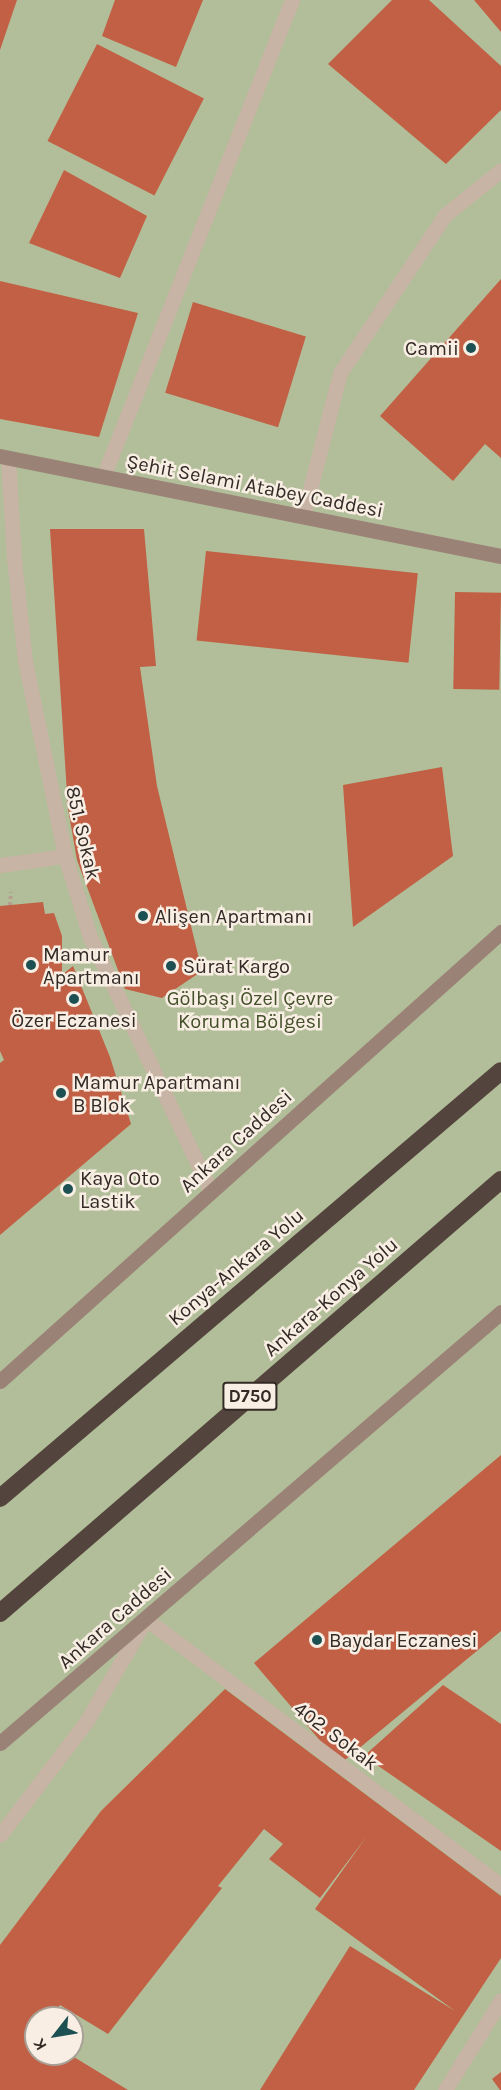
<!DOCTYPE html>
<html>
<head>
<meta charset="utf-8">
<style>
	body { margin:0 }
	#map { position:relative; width:501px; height:2090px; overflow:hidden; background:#f0e4d8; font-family:Karla,sans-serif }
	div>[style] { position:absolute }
	.green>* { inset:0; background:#b2be99 }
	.building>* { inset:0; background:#c16044; transform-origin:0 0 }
	.path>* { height:4px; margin-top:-2px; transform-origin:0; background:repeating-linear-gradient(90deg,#b39e8f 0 3px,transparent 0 6px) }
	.street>* { height:15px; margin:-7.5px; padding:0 7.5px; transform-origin:7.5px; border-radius:7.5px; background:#c7b4a4 }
	.secondary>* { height:15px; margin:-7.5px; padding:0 7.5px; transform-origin:7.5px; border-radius:7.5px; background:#9a8376 }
	.highway>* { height:18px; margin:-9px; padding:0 9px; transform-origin:9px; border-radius:9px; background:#53443d }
	.dots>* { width:16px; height:16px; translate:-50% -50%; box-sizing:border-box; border:3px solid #f8eee3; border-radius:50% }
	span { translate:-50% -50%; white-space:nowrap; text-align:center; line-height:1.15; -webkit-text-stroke:5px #f8eee3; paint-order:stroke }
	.shield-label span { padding:2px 4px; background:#f8eee3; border:2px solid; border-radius:4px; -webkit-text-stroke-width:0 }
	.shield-label { font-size:18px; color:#332a26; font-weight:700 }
	.poi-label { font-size:20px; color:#332a26 }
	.right { translate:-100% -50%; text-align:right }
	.left { translate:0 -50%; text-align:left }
	.street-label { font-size:20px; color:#332a26 }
	.park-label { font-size:20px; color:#43502a }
	.north { position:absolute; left:24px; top:2006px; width:60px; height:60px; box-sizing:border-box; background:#f8eee3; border:2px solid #a9a097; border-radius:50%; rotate:239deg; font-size:16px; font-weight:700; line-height:24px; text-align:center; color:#332a26 }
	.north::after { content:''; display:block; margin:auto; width:21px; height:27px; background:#1d5052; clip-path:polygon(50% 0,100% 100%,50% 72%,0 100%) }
</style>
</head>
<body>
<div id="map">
	<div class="green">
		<div style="clip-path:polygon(evenodd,0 0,501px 0,501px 2090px,0 2090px,0 0,36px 2018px,72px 2018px,72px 2054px,36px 2054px,36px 2018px)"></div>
	</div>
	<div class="building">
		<div style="clip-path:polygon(0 0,17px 0,0 50px)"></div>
		<div style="clip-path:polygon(115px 0,203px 0,176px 67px,102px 36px)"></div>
		<div style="clip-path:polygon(392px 0,429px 0,501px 66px,501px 110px,446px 164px,328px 64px)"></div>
		<div style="clip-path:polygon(474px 0,501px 0,501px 32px)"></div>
		<div style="left:97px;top:44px;width:120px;height:109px;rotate:27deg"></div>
		<div style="clip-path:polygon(64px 170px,147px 216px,120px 278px,29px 243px)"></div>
		<div style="clip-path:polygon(501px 279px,501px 458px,485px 444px,453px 481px,380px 416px)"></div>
		<div style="clip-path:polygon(0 281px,138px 313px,99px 437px,0 419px)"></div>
		<div style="left:193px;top:302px;width:118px;height:95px;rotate:17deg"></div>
		<div style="clip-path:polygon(50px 529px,144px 529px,156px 666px,140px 667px,157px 786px,202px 971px,162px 998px,125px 989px,77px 860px,68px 809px)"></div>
		<div style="left:206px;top:551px;width:213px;height:90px;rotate:6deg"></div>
		<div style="left:455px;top:592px;width:46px;height:97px;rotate:1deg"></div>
		<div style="clip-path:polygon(442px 767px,453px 856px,353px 927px,343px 785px)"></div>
		<div style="clip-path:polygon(43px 902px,45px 914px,54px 913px,62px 936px,62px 975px,73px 966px,110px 1057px,131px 1124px,0 1235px,0 1063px,4px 1060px,0 1051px,0 906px)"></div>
		<div style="clip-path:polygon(501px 1455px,501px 1631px,340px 1764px,254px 1663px)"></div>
		<div style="clip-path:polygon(443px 1685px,501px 1724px,501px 1851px,364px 1756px)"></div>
		<div style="clip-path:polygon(225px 1689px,501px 1896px,501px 1958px,414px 2090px,260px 2090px,350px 1946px,455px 2011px,315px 1909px,367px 1836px,320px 1898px,269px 1859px,283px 1844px,264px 1829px,218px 1886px,222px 1888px,108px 2034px,60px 2005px,50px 2018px,36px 2018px,36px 2054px,69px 2054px,128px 2090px,0 2090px,0 1945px,101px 1811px)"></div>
		<div style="clip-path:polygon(501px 2072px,501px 2090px,500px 2090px,492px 2079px)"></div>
	</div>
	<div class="path">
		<div style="left:10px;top:905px;width:13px;rotate:-86deg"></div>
	</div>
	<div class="street">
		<div style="left:8px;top:458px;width:101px;rotate:86.6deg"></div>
		<div style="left:14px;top:559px;width:103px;rotate:83.8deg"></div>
		<div style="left:25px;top:661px;width:199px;rotate:78.4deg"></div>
		<div style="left:65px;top:856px;width:85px;rotate:72.8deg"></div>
		<div style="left:90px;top:937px;width:282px;rotate:64.6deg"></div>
		<div style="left:103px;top:477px;width:513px;rotate:-68.39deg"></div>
		<div style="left:303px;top:517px;width:149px;rotate:-75.6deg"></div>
		<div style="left:340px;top:373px;width:190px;rotate:-56.4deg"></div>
		<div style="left:445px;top:215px;width:72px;rotate:-38.8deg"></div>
		<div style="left:0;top:865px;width:66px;rotate:-7.9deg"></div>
		<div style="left:0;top:1835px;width:142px;rotate:-52.7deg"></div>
		<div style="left:86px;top:1722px;width:119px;rotate:-59.8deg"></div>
		<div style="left:146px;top:1619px;width:444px;rotate:36.9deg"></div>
		<div style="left:445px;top:2090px;width:106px;rotate:-58.1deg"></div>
	</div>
	<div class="secondary">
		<div style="left:0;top:456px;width:511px;rotate:11.29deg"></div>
		<div style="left:0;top:1381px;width:673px;rotate:-41.87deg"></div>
		<div style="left:0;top:1743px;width:661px;rotate:-40.7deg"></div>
	</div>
	<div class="highway">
		<div style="left:0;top:1498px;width:658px;rotate:-40.44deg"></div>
		<div style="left:0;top:1613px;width:662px;rotate:-40.84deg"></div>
	</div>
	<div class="dots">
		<div style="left:471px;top:348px;background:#1d5052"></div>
		<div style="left:143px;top:916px;background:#1d5052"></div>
		<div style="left:31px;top:965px;background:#1d5052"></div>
		<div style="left:171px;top:966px;background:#1d5052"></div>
		<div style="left:74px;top:999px;background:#1d5052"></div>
		<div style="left:61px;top:1093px;background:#1d5052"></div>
		<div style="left:68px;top:1189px;background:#1d5052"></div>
		<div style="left:317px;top:1640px;background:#1d5052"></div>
	</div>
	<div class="shield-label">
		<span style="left:250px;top:1396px">D750</span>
	</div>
	<div class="poi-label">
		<span class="right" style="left:459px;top:348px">Camii</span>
		<span class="left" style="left:155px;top:916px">Alişen Apartmanı</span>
		<span class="left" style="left:43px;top:966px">Mamur<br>Apartmanı</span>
		<span class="left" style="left:183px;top:966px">Sürat Kargo</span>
		<span style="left:74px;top:1020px">Özer Eczanesi</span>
		<span class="left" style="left:73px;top:1094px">Mamur Apartmanı<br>B Blok</span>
		<span class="left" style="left:80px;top:1190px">Kaya Oto<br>Lastik</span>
		<span class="left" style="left:329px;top:1640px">Baydar Eczanesi</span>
	</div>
	<div class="street-label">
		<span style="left:255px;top:486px;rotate:11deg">Şehit Selami Atabey Caddesi</span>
		<span style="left:83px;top:833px;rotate:77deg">851. Sokak</span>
		<span style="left:236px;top:1141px;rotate:-42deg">Ankara Caddesi</span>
		<span style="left:236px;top:1267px;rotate:-40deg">Konya-Ankara Yolu</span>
		<span style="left:331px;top:1297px;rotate:-41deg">Ankara-Konya Yolu</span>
		<span style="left:115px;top:1618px;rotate:-41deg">Ankara Caddesi</span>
		<span style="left:336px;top:1736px;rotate:37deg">402. Sokak</span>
	</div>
	<div class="park-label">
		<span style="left:250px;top:1010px">Gölbaşı Özel Çevre<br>Koruma Bölgesi</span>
	</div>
	<div class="north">K</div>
</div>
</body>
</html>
